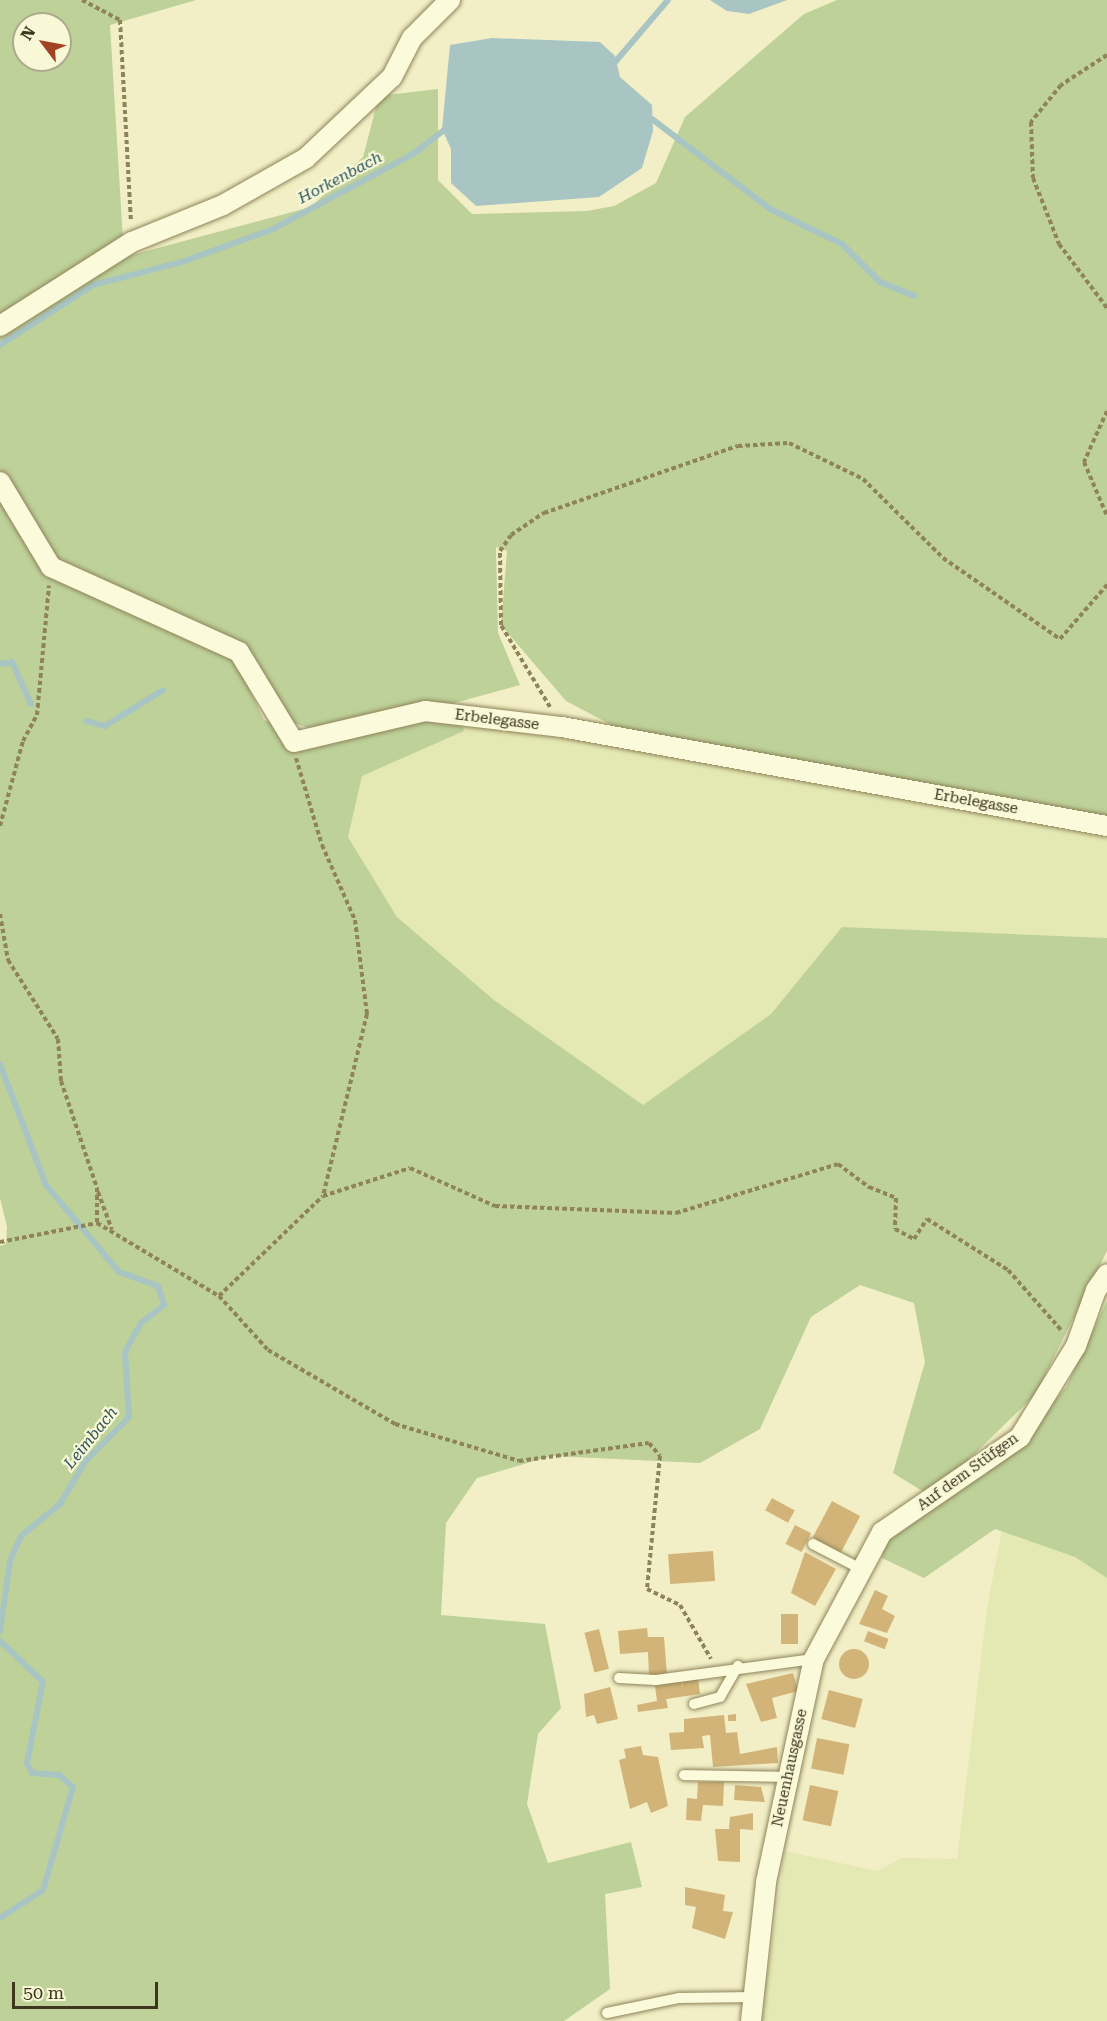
<!DOCTYPE html>
<html>
<head>
<meta charset="utf-8">
<style>
	body { margin:0 }
	#map { position:relative; width:1107px; height:2021px; overflow:hidden; background:#f2efc6; font-family:"Roboto Serif",serif }
	div>[style] { position:absolute }
	.farmland>* { inset:0; background:#e4e8b3 }
	.green>* { inset:0; background:#bdd199 }
	.water>* { inset:0; background:#a8c5c4 }
	.stream>* { height:6px; margin:-3px; padding:0 3px; transform-origin:3px; border-radius:3px; background:#a8c5c4 }
	.building>* { inset:0; background:#d2b479; transform-origin:0 0 }
	.round { border-radius:50% }
	.path>* { height:4px; margin-top:-2px; transform-origin:0; background:repeating-linear-gradient(90deg,#8f835a 0 4.5px,transparent 0 7.5px) }
	.roads { filter:drop-shadow(0 0 2px #8f835a) drop-shadow(0 0 2px #8f835a) }
	.service>* { height:10px; margin:-5px; padding:0 5px; transform-origin:5px; border-radius:5px; background:#fbfada }
	.minor>* { height:20px; margin:-10px; padding:0 10px; transform-origin:10px; border-radius:10px; background:#fbfada }
	span { translate:-50% -50%; white-space:nowrap; text-align:center; line-height:1.15; -webkit-text-stroke:4.5px #f8f7d6; paint-order:stroke }
	.street-label { font-size:15px; color:#3e361f }
	.water-label { font-size:16px; color:#2d565f; font-style:italic }
	.north { position:absolute; left:12px; top:12px; width:60px; height:60px; box-sizing:border-box; background:#f8f7d6; border:2px solid #aeaa8d; border-radius:50%; rotate:302deg; font-size:16px; font-weight:700; line-height:24px; text-align:center; color:#3e361f }
	.north::after { content:''; display:block; margin:auto; width:21px; height:27px; background:#a34325; clip-path:polygon(50% 0,100% 100%,50% 72%,0 100%) }
	.scale { position:absolute; left:12px; top:1982px; width:146px; height:27px; box-sizing:border-box; border:3px solid #3e361f; border-top:0; padding-left:8px; font-size:18px; line-height:21px; white-space:nowrap; color:#3e361f; -webkit-text-stroke:4px #f8f7d6; paint-order:stroke }
</style>
</head>
<body>
<div id="map">
	<div class="farmland">
		<div style="clip-path:polygon(460px 717px,1107px 828px,1107px 938px,842px 927px,771px 1014px,643px 1105px,494px 1000px,397px 917px,348px 837px,362px 776px,464px 731px)"></div>
		<div style="clip-path:polygon(1002px 1530px,1075px 1557px,1107px 1578px,1107px 2021px,761px 2021px,785px 1851px,877px 1871px,902px 1858px,957px 1859px,987px 1608px)"></div>
	</div>
	<div class="green">
		<div style="clip-path:polygon(evenodd,0 0,196px 0,110px 25px,124px 257px,311px 207px,363px 157px,379px 96px,438px 89px,438px 180px,472px 214px,587px 211px,614px 206px,656px 183px,685px 117px,804px 14px,837px 0,1107px 0,1107px 820px,619px 729px,566px 701px,501px 625px,507px 551px,496px 547px,498px 633px,520px 685px,447px 705px,314px 729px,288px 722px,227px 643px,264px 720px,316px 736px,460px 717px,464px 731px,362px 776px,348px 837px,397px 917px,494px 1000px,643px 1105px,771px 1014px,842px 927px,1107px 938px,1107px 1251px,1035px 1395px,964px 1464px,924px 1492px,893px 1473px,925px 1362px,914px 1303px,860px 1285px,811px 1317px,760px 1429px,700px 1463px,551px 1456px,477px 1478px,446px 1523px,441px 1615px,545px 1624px,561px 1708px,538px 1734px,527px 1804px,548px 1863px,631px 1842px,642px 1887px,605px 1894px,610px 1989px,564px 2021px,0 2021px,0 1246px,6px 1244px,7px 1227px,0 1198px,0 0,24px 24px,60px 24px,60px 60px,24px 60px,24px 24px)"></div>
		<div style="clip-path:polygon(1107px 1301px,1107px 1578px,1075px 1557px,995px 1529px,924px 1578px,882px 1558px,882px 1546px,1019px 1443px,1066px 1387px)"></div>
	</div>
	<div class="water">
		<div style="clip-path:polygon(710px 0,787px 0,749px 14px,727px 11px)"></div>
		<div style="clip-path:polygon(492px 38px,600px 42px,615px 56px,620px 77px,652px 105px,653px 131px,642px 168px,599px 197px,476px 206px,451px 183px,451px 149px,442px 129px,450px 45px)"></div>
	</div>
	<div class="stream">
		<div style="left:610px;top:68px;width:89px;rotate:-49.5deg"></div>
		<div style="left:652px;top:119px;width:148px;rotate:37.3deg"></div>
		<div style="left:770px;top:209px;width:80px;rotate:25.9deg"></div>
		<div style="left:842px;top:244px;width:54px;rotate:45deg"></div>
		<div style="left:880px;top:282px;width:37px;rotate:22deg"></div>
		<div style="left:0;top:345px;width:111px;rotate:-32.8deg"></div>
		<div style="left:93px;top:285px;width:92px;rotate:-14.5deg"></div>
		<div style="left:182px;top:262px;width:97px;rotate:-19.9deg"></div>
		<div style="left:273px;top:229px;width:159px;rotate:-28.2deg"></div>
		<div style="left:413px;top:154px;width:44px;rotate:-37.6deg"></div>
		<div style="left:0;top:664px;width:12px;rotate:-9deg"></div>
		<div style="left:12px;top:662px;width:46px;rotate:65.7deg"></div>
		<div style="left:86px;top:721px;width:20px;rotate:15deg"></div>
		<div style="left:105px;top:726px;width:68px;rotate:-31.8deg"></div>
		<div style="left:0;top:1064px;width:129px;rotate:69.2deg"></div>
		<div style="left:46px;top:1185px;width:114px;rotate:50deg"></div>
		<div style="left:119px;top:1272px;width:41px;rotate:19.7deg"></div>
		<div style="left:158px;top:1286px;width:20px;rotate:72deg"></div>
		<div style="left:164px;top:1305px;width:29px;rotate:142deg"></div>
		<div style="left:141px;top:1323px;width:33px;rotate:119deg"></div>
		<div style="left:125px;top:1352px;width:65px;rotate:86.5deg"></div>
		<div style="left:129px;top:1417px;width:63px;rotate:134.4deg"></div>
		<div style="left:85px;top:1462px;width:49px;rotate:120.8deg"></div>
		<div style="left:60px;top:1504px;width:50px;rotate:140.6deg"></div>
		<div style="left:21px;top:1536px;width:27px;rotate:114deg"></div>
		<div style="left:10px;top:1561px;width:71px;rotate:98.1deg"></div>
		<div style="left:0;top:1641px;width:59px;rotate:43.6deg"></div>
		<div style="left:43px;top:1682px;width:83px;rotate:101.2deg"></div>
		<div style="left:27px;top:1763px;width:11px;rotate:63deg"></div>
		<div style="left:32px;top:1773px;width:27px;rotate:4deg"></div>
		<div style="left:59px;top:1775px;width:18px;rotate:41deg"></div>
		<div style="left:73px;top:1787px;width:107px;rotate:106.2deg"></div>
		<div style="left:43px;top:1890px;width:51px;rotate:146.9deg"></div>
	</div>
	<div class="building">
		<div style="left:772px;top:1498px;width:26px;height:14px;rotate:29deg"></div>
		<div style="left:832px;top:1501px;width:32px;height:41px;rotate:28deg"></div>
		<div style="left:795px;top:1525px;width:18px;height:21px;rotate:27deg"></div>
		<div style="left:713px;top:1551px;width:30px;height:45px;rotate:86deg"></div>
		<div style="clip-path:polygon(805px 1552px,836px 1569px,815px 1606px,791px 1593px)"></div>
		<div style="clip-path:polygon(875px 1590px,888px 1596px,882px 1609px,895px 1616px,887px 1633px,859px 1624px)"></div>
		<div style="left:781px;top:1614px;width:17px;height:30px"></div>
		<div style="clip-path:polygon(647px 1628px,648px 1637px,664px 1637px,667px 1675px,649px 1676px,648px 1652px,620px 1654px,618px 1631px)"></div>
		<div style="left:599px;top:1629px;width:41px;height:15px;rotate:76deg"></div>
		<div style="left:868px;top:1631px;width:22px;height:11px;rotate:21deg"></div>
		<div class="round" style="left:839px;top:1649px;width:30px;height:30px"></div>
		<div style="clip-path:polygon(793px 1673px,798px 1691px,772px 1698px,777px 1718px,761px 1722px,746px 1684px)"></div>
		<div style="clip-path:polygon(698px 1678px,700px 1694px,666px 1699px,668px 1708px,638px 1712px,637px 1705px,657px 1701px,655px 1686px,681px 1681px,683px 1688px,682px 1681px)"></div>
		<div style="clip-path:polygon(610px 1687px,618px 1719px,597px 1724px,594px 1715px,586px 1717px,584px 1694px)"></div>
		<div style="left:829px;top:1690px;width:35px;height:30px;rotate:15deg"></div>
		<div style="clip-path:polygon(736px 1714px,736px 1721px,728px 1721px,728px 1715px)"></div>
		<div style="clip-path:polygon(724px 1715px,726px 1733px,737px 1732px,740px 1754px,777px 1747px,778px 1763px,713px 1767px,710px 1735px,702px 1736px,704px 1748px,671px 1750px,669px 1733px,684px 1732px,684px 1719px)"></div>
		<div style="left:817px;top:1738px;width:33px;height:31px;rotate:11deg"></div>
		<div style="clip-path:polygon(641px 1746px,643px 1755px,658px 1757px,668px 1806px,651px 1813px,647px 1802px,630px 1809px,619px 1760px,626px 1758px,624px 1749px)"></div>
		<div style="clip-path:polygon(698px 1782px,724px 1782px,723px 1806px,703px 1805px,701px 1821px,686px 1820px,687px 1798px,697px 1799px)"></div>
		<div style="clip-path:polygon(735px 1785px,761px 1787px,765px 1802px,734px 1800px)"></div>
		<div style="left:810px;top:1785px;width:29px;height:36px;rotate:12deg"></div>
		<div style="clip-path:polygon(753px 1813px,753px 1830px,740px 1829px,740px 1862px,718px 1861px,715px 1829px,729px 1829px,730px 1817px)"></div>
		<div style="clip-path:polygon(685px 1887px,725px 1895px,723px 1911px,733px 1912px,725px 1939px,692px 1928px,696px 1907px,685px 1905px)"></div>
	</div>
	<div class="path">
		<div style="left:82px;top:0;width:43px;rotate:27.8deg"></div>
		<div style="left:120px;top:20px;width:202px;rotate:86.9deg"></div>
		<div style="left:1107px;top:55px;width:55px;rotate:146.9deg"></div>
		<div style="left:1061px;top:85px;width:48px;rotate:129deg"></div>
		<div style="left:1031px;top:122px;width:56px;rotate:88deg"></div>
		<div style="left:1033px;top:178px;width:71px;rotate:68.5deg"></div>
		<div style="left:1059px;top:244px;width:80px;rotate:53.1deg"></div>
		<div style="left:1107px;top:411px;width:56px;rotate:114.3deg"></div>
		<div style="left:1084px;top:462px;width:59px;rotate:66.9deg"></div>
		<div style="left:550px;top:707px;width:96px;rotate:-120.9deg"></div>
		<div style="left:501px;top:625px;width:74px;rotate:-90.8deg"></div>
		<div style="left:500px;top:551px;width:19px;rotate:-55deg"></div>
		<div style="left:511px;top:535px;width:40px;rotate:-34deg"></div>
		<div style="left:544px;top:513px;width:205px;rotate:-19.1deg"></div>
		<div style="left:738px;top:446px;width:51px;rotate:-3.4deg"></div>
		<div style="left:789px;top:443px;width:82px;rotate:25.9deg"></div>
		<div style="left:863px;top:479px;width:112px;rotate:44.6deg"></div>
		<div style="left:943px;top:558px;width:142px;rotate:34.7deg"></div>
		<div style="left:1060px;top:639px;width:72px;rotate:-49deg"></div>
		<div style="left:296px;top:758px;width:91px;rotate:73.4deg"></div>
		<div style="left:322px;top:845px;width:82px;rotate:66.3deg"></div>
		<div style="left:355px;top:920px;width:95px;rotate:82.7deg"></div>
		<div style="left:367px;top:1014px;width:187px;rotate:103.6deg"></div>
		<div style="left:0;top:826px;width:88px;rotate:-74.9deg"></div>
		<div style="left:23px;top:741px;width:30px;rotate:-62deg"></div>
		<div style="left:37px;top:715px;width:130px;rotate:-84.7deg"></div>
		<div style="left:0;top:914px;width:47px;rotate:80.1deg"></div>
		<div style="left:8px;top:960px;width:93px;rotate:57.7deg"></div>
		<div style="left:58px;top:1039px;width:42px;rotate:85.9deg"></div>
		<div style="left:61px;top:1081px;width:113px;rotate:71.4deg"></div>
		<div style="left:97px;top:1188px;width:35px;rotate:90deg"></div>
		<div style="left:97px;top:1223px;width:142px;rotate:30.9deg"></div>
		<div style="left:219px;top:1296px;width:73px;rotate:47.8deg"></div>
		<div style="left:268px;top:1350px;width:147px;rotate:30.2deg"></div>
		<div style="left:395px;top:1424px;width:129px;rotate:16.6deg"></div>
		<div style="left:519px;top:1461px;width:131px;rotate:-7.9deg"></div>
		<div style="left:649px;top:1443px;width:17px;rotate:50deg"></div>
		<div style="left:660px;top:1456px;width:134px;rotate:95.6deg"></div>
		<div style="left:647px;top:1589px;width:37px;rotate:26deg"></div>
		<div style="left:680px;top:1605px;width:62px;rotate:60.1deg"></div>
		<div style="left:98px;top:1192px;width:40px;rotate:69.8deg"></div>
		<div style="left:0;top:1242px;width:99px;rotate:-11.1deg"></div>
		<div style="left:219px;top:1296px;width:144px;rotate:-43.9deg"></div>
		<div style="left:323px;top:1196px;width:91px;rotate:-17.8deg"></div>
		<div style="left:410px;top:1168px;width:93px;rotate:24.1deg"></div>
		<div style="left:495px;top:1206px;width:181px;rotate:2.2deg"></div>
		<div style="left:676px;top:1213px;width:169px;rotate:-16.8deg"></div>
		<div style="left:838px;top:1164px;width:39px;rotate:37deg"></div>
		<div style="left:869px;top:1187px;width:29px;rotate:22deg"></div>
		<div style="left:896px;top:1198px;width:31px;rotate:92deg"></div>
		<div style="left:895px;top:1229px;width:21px;rotate:28deg"></div>
		<div style="left:914px;top:1239px;width:24px;rotate:-57deg"></div>
		<div style="left:927px;top:1219px;width:96px;rotate:32.2deg"></div>
		<div style="left:1008px;top:1270px;width:81px;rotate:48.5deg"></div>
	</div>
	<div class="roads">
		<div class="service">
			<div style="left:813px;top:1544px;width:56px;rotate:27.5deg"></div>
			<div style="left:619px;top:1678px;width:37px;rotate:3deg"></div>
			<div style="left:656px;top:1680px;width:159px;rotate:-7.6deg"></div>
			<div style="left:694px;top:1704px;width:27px;rotate:-15deg"></div>
			<div style="left:720px;top:1697px;width:36px;rotate:-60deg"></div>
			<div style="left:684px;top:1775px;width:104px;rotate:1.1deg"></div>
			<div style="left:607px;top:2013px;width:74px;rotate:-11.8deg"></div>
			<div style="left:679px;top:1998px;width:75px;rotate:-0.8deg"></div>
		</div>
		<div class="minor">
			<div style="left:0;top:326px;width:156px;rotate:-32.5deg"></div>
			<div style="left:132px;top:242px;width:98px;rotate:-22.1deg"></div>
			<div style="left:223px;top:205px;width:95px;rotate:-29.5deg"></div>
			<div style="left:306px;top:158px;width:118px;rotate:-43.3deg"></div>
			<div style="left:392px;top:77px;width:44px;rotate:-62.9deg"></div>
			<div style="left:412px;top:38px;width:54px;rotate:-45deg"></div>
			<div style="left:0;top:482px;width:99px;rotate:59deg"></div>
			<div style="left:51px;top:567px;width:206px;rotate:24.3deg"></div>
			<div style="left:239px;top:652px;width:105px;rotate:58.6deg"></div>
			<div style="left:294px;top:742px;width:135px;rotate:-13.3deg"></div>
			<div style="left:425px;top:711px;width:138px;rotate:6.7deg"></div>
			<div style="left:562px;top:727px;width:554px;rotate:10.3deg"></div>
			<div style="left:751px;top:2021px;width:140px;rotate:-83.8deg"></div>
			<div style="left:766px;top:1882px;width:228px;rotate:-77.9deg"></div>
			<div style="left:814px;top:1659px;width:144px;rotate:-61.8deg"></div>
			<div style="left:882px;top:1532px;width:168px;rotate:-34.5deg"></div>
			<div style="left:1020px;top:1437px;width:107px;rotate:-58.4deg"></div>
			<div style="left:1076px;top:1346px;width:59px;rotate:-70.3deg"></div>
			<div style="left:1096px;top:1290px;width:19px;rotate:-55deg"></div>
		</div>
	</div>
	<div class="street-label">
		<span style="left:497px;top:720px;rotate:7deg">Erbelegasse</span>
		<span style="left:976px;top:802px;rotate:10deg">Erbelegasse</span>
		<span style="left:968px;top:1472px;rotate:-36deg">Auf dem Stüfgen</span>
		<span style="left:790px;top:1768px;rotate:-78deg">Neuenhausgasse</span>
	</div>
	<div class="water-label">
		<span style="left:340px;top:178px;rotate:-28deg">Horkenbach</span>
		<span style="left:91px;top:1438px;rotate:-51deg">Leimbach</span>
	</div>
	<div class="north">N</div>
	<div class="scale">50 m</div>
</div>
</body>
</html>
